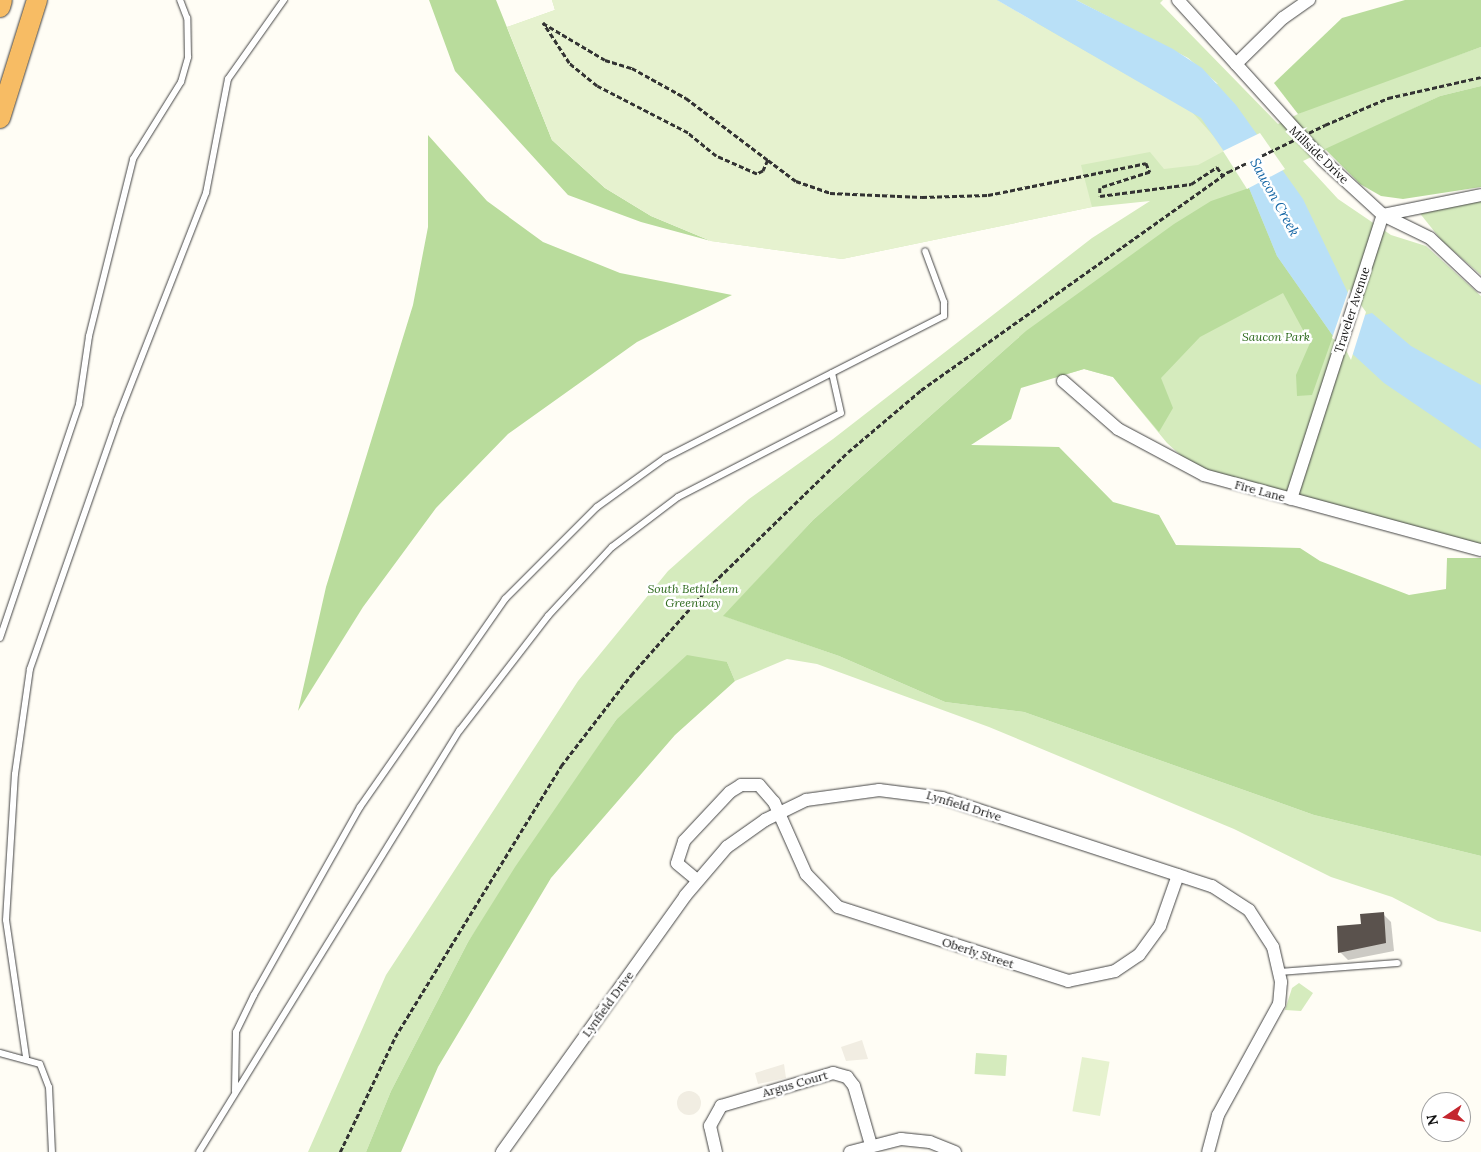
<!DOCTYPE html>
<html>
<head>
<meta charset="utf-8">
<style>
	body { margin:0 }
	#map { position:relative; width:1481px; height:1152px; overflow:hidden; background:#fffdf5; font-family:Lora,serif }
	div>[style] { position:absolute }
	.green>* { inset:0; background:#d5ebbd; transform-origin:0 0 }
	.forest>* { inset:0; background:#b9dc9c }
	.pitch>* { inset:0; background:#e6f2cf; transform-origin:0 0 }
	.plaza>* { inset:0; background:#f1ede2 }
	.round { border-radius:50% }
	.water>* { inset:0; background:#b9e0f7 }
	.pier>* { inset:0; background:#fffdf5 }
	.shadow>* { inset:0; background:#0003 }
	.building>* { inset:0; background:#5a524d }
	.path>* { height:2.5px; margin-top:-1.25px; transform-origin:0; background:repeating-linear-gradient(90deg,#333 0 5px,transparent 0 7.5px) }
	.roads { filter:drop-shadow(0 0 1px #444) drop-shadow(0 0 1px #444) }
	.service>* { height:6px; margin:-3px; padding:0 3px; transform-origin:3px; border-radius:3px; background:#fff }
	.minor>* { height:12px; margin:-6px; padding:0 6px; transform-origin:6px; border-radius:6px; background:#fff }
	.trunk>* { height:20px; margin:-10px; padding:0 10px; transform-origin:10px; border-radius:10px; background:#f7bc64 }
	.path-bridge>* { height:2.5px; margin-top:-1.25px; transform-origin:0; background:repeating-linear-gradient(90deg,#333 0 5px,transparent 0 7.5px) }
	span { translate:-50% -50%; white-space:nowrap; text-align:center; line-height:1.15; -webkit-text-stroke:5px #fff; paint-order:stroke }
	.street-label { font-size:12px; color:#111 }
	.park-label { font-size:12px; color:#2f6b1f; font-style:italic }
	.water-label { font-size:14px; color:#1768a6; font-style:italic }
	.north { position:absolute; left:1421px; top:1092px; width:50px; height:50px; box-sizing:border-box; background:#fff; border:1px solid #a0a0a0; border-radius:50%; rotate:258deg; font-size:14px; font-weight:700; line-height:20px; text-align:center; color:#111 }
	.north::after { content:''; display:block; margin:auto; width:18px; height:22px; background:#c4262e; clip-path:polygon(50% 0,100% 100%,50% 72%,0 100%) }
</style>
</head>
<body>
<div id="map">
	<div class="green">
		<div style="clip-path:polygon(552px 0,997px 0,1026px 19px,1218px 84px,1188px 58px,1076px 0,1163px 0,1160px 3px,1278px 124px,1316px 105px,1481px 47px,1481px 86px,1440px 96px,1303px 161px,1338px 199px,1391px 235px,1426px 246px,1481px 296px,1481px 544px,1218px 476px,1187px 461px,1167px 443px,1113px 377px,1084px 369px,1053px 378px,1019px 337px,813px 520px,724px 616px,839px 656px,945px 702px,1024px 712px,1314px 815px,1481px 856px,1481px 932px,1438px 921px,1392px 897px,1331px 877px,1234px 829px,989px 727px,817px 664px,787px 659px,735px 681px,727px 662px,616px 720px,468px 942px,391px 1091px,366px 1152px,308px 1152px,386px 975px,578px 681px,668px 571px,749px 499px,833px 439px,1092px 238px,1150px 201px,1092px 207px,842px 259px,711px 241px,507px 27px,555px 10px)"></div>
		<div style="clip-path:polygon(1481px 201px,1481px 275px,1442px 241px,1418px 211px)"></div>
		<div style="clip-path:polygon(1299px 983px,1313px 993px,1301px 1011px,1285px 1010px,1292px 988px)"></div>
		<div style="left:976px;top:1053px;width:31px;height:21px;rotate:4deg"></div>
	</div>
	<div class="forest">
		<div style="clip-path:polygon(429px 0,496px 0,552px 140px,605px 188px,651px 216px,711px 241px,641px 222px,568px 195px,455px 71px)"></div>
		<div style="clip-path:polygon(1405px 0,1481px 0,1481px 47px,1298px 114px,1274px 83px,1342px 18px)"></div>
		<div style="clip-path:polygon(1481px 86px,1481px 187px,1403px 199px,1381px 196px,1360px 184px,1325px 149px,1440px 96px)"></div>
		<div style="clip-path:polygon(428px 135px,487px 201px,543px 242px,620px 273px,732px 295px,637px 342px,508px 434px,436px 508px,363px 607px,298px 711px,326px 587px,413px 305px,428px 227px)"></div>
		<div style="clip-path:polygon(1249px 188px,1277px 256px,1333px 336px,1312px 395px,1297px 396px,1296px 375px,1310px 343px,1283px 293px,1200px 337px,1161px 378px,1173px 408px,1159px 432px,1113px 377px,1084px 369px,1021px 388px,1011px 419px,971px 445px,1059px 447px,1113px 502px,1159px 515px,1176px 545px,1300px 548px,1320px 561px,1409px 595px,1446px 589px,1447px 558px,1481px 558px,1481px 856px,1314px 815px,1024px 712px,945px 702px,839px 656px,723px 616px,813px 520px,1026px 331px,1174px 224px,1211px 201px)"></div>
		<div style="clip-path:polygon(687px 655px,727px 662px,735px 681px,675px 735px,551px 878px,438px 1067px,401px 1152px,366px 1152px,391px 1091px,468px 942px,515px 867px,616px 720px)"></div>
	</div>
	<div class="pitch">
		<div style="clip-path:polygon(552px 0,997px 0,1192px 112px,1226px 150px,1198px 165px,1164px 169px,1150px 152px,1081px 165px,1092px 207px,842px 259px,711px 241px,651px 216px,605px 188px,552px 140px,507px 27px,555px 10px)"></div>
		<div style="left:1082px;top:1057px;width:28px;height:55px;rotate:10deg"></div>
	</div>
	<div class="plaza">
		<div style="clip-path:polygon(862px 1040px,868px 1059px,846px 1061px,841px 1047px)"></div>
		<div style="clip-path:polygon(784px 1064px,786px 1078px,758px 1084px,755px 1073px)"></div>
		<div class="round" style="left:677px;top:1091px;width:24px;height:24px"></div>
	</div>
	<div class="water">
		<div style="clip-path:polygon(997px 0,1076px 0,1173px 49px,1202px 68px,1236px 105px,1303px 199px,1348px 293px,1365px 315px,1372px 313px,1411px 346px,1481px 385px,1481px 449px,1384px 383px,1333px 336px,1277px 256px,1249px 188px,1201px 118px)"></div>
	</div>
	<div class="pier">
		<div style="clip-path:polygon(1260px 133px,1285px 169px,1247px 189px,1223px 151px)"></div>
		<div style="clip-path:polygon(1349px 289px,1366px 312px,1351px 360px,1344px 346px,1332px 338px)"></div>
	</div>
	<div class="shadow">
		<div style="clip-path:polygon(1383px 914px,1391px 922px,1394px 951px,1348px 960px,1340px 952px,1362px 926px)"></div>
	</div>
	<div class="building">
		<div style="clip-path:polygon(1384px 912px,1386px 943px,1338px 953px,1337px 926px,1361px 924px,1360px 914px)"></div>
	</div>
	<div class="path">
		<div style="left:543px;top:23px;width:72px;rotate:30.8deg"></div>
		<div style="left:605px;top:60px;width:28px;rotate:17deg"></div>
		<div style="left:632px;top:68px;width:62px;rotate:29.1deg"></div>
		<div style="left:686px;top:98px;width:103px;rotate:37.1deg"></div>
		<div style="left:768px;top:160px;width:12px;rotate:114deg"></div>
		<div style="left:763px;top:171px;width:7px;rotate:153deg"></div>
		<div style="left:757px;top:174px;width:45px;rotate:-156.3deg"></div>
		<div style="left:716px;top:156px;width:36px;rotate:-141deg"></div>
		<div style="left:688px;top:133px;width:102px;rotate:-152.7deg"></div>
		<div style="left:597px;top:86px;width:36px;rotate:-141deg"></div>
		<div style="left:569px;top:63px;width:48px;rotate:-123deg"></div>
		<div style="left:1325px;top:125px;width:69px;rotate:-23.2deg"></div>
		<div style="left:1388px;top:98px;width:95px;rotate:-12.7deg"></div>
		<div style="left:768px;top:160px;width:35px;rotate:37deg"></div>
		<div style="left:796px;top:181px;width:36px;rotate:19deg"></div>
		<div style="left:830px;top:193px;width:92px;rotate:2.5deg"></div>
		<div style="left:922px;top:197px;width:66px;rotate:-1.7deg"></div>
		<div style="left:988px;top:195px;width:161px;rotate:-11.4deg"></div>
		<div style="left:1146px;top:163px;width:10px;rotate:66deg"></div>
		<div style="left:1150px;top:172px;width:52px;rotate:162.3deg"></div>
		<div style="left:1100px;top:188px;width:8px;rotate:90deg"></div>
		<div style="left:1100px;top:196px;width:92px;rotate:-7.5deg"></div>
		<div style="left:1191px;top:184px;width:31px;rotate:-33deg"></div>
		<div style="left:1217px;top:167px;width:11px;rotate:56deg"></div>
		<div style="left:340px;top:1152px;width:127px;rotate:-64.4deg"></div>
		<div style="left:395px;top:1037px;width:318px;rotate:-58.5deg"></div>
		<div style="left:561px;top:766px;width:115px;rotate:-52.4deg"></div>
		<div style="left:631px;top:675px;width:116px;rotate:-48.5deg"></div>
		<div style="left:708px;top:588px;width:195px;rotate:-44.2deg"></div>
		<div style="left:848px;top:452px;width:96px;rotate:-40.3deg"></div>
		<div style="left:921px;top:390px;width:377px;rotate:-35.4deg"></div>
	</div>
	<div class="roads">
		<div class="service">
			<div style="left:0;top:638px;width:247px;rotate:-71.3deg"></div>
			<div style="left:79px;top:404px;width:69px;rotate:-81.6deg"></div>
			<div style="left:89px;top:336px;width:182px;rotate:-76deg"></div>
			<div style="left:133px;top:159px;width:91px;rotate:-58.1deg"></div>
			<div style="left:181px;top:82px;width:26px;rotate:-74deg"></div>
			<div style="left:188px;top:57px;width:39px;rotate:-91deg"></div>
			<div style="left:187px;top:18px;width:19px;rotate:-111deg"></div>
			<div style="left:1279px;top:972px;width:119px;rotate:-4.3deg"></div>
			<div style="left:0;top:1053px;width:41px;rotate:15.4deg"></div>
			<div style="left:40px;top:1064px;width:25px;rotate:69deg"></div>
			<div style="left:49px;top:1087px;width:65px;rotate:87.4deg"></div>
			<div style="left:26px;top:1057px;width:138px;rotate:-98.3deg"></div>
			<div style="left:6px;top:920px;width:146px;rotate:-86.5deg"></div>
			<div style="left:15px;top:774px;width:106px;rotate:-81.9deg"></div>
			<div style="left:30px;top:669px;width:264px;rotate:-70.7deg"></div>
			<div style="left:117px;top:420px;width:244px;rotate:-68.6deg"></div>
			<div style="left:206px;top:193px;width:116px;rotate:-79.1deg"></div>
			<div style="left:228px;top:79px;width:97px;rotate:-54.7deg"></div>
			<div style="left:235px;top:1091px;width:59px;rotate:-89deg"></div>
			<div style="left:236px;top:1032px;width:41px;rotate:-64.1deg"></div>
			<div style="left:254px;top:995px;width:216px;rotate:-60.6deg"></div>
			<div style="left:360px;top:807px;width:254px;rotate:-55.1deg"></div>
			<div style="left:505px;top:599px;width:130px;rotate:-45deg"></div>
			<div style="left:597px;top:507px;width:84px;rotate:-35.8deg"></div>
			<div style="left:665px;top:458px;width:313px;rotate:-27deg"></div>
			<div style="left:944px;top:316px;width:14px;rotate:-90deg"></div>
			<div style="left:944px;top:302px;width:54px;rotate:-110.4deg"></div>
			<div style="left:199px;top:1152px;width:496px;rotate:-58.3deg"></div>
			<div style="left:460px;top:730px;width:144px;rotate:-52.3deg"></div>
			<div style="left:548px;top:616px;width:94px;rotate:-47.2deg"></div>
			<div style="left:612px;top:547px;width:83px;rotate:-37.1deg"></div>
			<div style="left:678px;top:497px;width:183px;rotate:-27.3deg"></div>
			<div style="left:841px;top:413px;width:41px;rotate:-102.7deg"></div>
		</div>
		<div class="minor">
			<div style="left:1178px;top:0;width:216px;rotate:47.8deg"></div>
			<div style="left:1323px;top:160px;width:81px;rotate:42.5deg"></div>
			<div style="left:1383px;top:215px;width:52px;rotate:26.1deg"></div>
			<div style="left:1430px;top:238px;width:70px;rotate:43.3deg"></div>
			<div style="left:1236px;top:64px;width:66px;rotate:-44.4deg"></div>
			<div style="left:1283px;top:18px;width:32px;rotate:-35deg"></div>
			<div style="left:1063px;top:381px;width:73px;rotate:41.1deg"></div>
			<div style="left:1118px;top:429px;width:98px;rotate:28.1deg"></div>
			<div style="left:1204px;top:475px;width:287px;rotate:15.2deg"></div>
			<div style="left:1291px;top:499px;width:299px;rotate:-72.1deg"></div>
			<div style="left:1383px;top:215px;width:100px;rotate:-11.5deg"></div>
			<div style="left:697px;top:880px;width:26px;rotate:-140deg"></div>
			<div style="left:677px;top:863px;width:23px;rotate:-72deg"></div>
			<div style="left:684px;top:841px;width:67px;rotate:-46.8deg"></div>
			<div style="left:730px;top:792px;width:13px;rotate:-32deg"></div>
			<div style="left:741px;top:785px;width:18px"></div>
			<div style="left:759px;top:785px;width:23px;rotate:49deg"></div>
			<div style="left:774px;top:802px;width:79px;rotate:66deg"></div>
			<div style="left:806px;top:874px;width:46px;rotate:45.9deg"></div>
			<div style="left:838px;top:907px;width:242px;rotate:17.8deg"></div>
			<div style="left:1068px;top:981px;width:48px;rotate:-12deg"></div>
			<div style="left:1115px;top:971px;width:29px;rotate:-34deg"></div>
			<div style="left:1139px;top:955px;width:36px;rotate:-54deg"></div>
			<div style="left:1160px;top:926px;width:54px;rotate:-70.6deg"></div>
			<div style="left:502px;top:1152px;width:315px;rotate:-54.4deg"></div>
			<div style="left:685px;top:896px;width:65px;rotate:-49.4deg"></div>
			<div style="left:727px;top:847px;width:47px;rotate:-35.4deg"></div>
			<div style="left:765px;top:820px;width:46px;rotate:-26deg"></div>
			<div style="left:806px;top:800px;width:74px;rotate:-7.8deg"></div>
			<div style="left:879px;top:790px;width:64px;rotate:7.2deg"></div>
			<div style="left:942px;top:798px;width:284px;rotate:18.1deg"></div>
			<div style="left:1212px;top:886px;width:44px;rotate:33deg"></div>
			<div style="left:1249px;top:910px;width:44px;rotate:57deg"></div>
			<div style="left:1273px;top:947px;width:36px;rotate:77deg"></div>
			<div style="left:1281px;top:982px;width:22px;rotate:95deg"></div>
			<div style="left:1279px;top:1004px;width:127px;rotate:118.8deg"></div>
			<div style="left:1218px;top:1115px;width:38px;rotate:105deg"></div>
			<div style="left:716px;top:1152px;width:27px;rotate:-103deg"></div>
			<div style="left:710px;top:1126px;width:23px;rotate:-61deg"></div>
			<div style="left:721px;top:1106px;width:117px;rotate:-16.4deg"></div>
			<div style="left:833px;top:1073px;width:15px;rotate:16deg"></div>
			<div style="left:847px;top:1077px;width:11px;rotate:52deg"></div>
			<div style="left:854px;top:1086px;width:61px;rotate:73.9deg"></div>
			<div style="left:850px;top:1152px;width:53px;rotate:-14.3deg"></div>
			<div style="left:901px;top:1139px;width:29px;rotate:6deg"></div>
			<div style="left:930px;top:1142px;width:27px;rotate:22deg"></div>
		</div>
		<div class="trunk">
			<div style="left:0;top:7px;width:7px;rotate:-74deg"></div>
			<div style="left:0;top:118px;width:124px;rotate:-72.6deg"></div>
		</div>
	</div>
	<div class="path-bridge">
		<div style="left:1228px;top:172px;width:108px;rotate:-25.9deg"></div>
	</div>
	<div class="street-label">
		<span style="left:1319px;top:155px;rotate:44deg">Millside Drive</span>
		<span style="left:1352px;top:310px;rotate:-72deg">Traveler Avenue</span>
		<span style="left:1260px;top:491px;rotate:15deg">Fire Lane</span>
		<span style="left:964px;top:806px;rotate:17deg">Lynfield Drive</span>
		<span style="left:978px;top:953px;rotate:18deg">Oberly Street</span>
		<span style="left:608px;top:1004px;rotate:-54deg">Lynfield Drive</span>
		<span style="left:795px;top:1084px;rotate:-16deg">Argus Court</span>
	</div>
	<div class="park-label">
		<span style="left:1276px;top:337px">Saucon Park</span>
		<span style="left:693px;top:596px">South Bethlehem<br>Greenway</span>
	</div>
	<div class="water-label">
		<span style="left:1275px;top:197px;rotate:61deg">Saucon Creek</span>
	</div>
	<div class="north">N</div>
</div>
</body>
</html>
